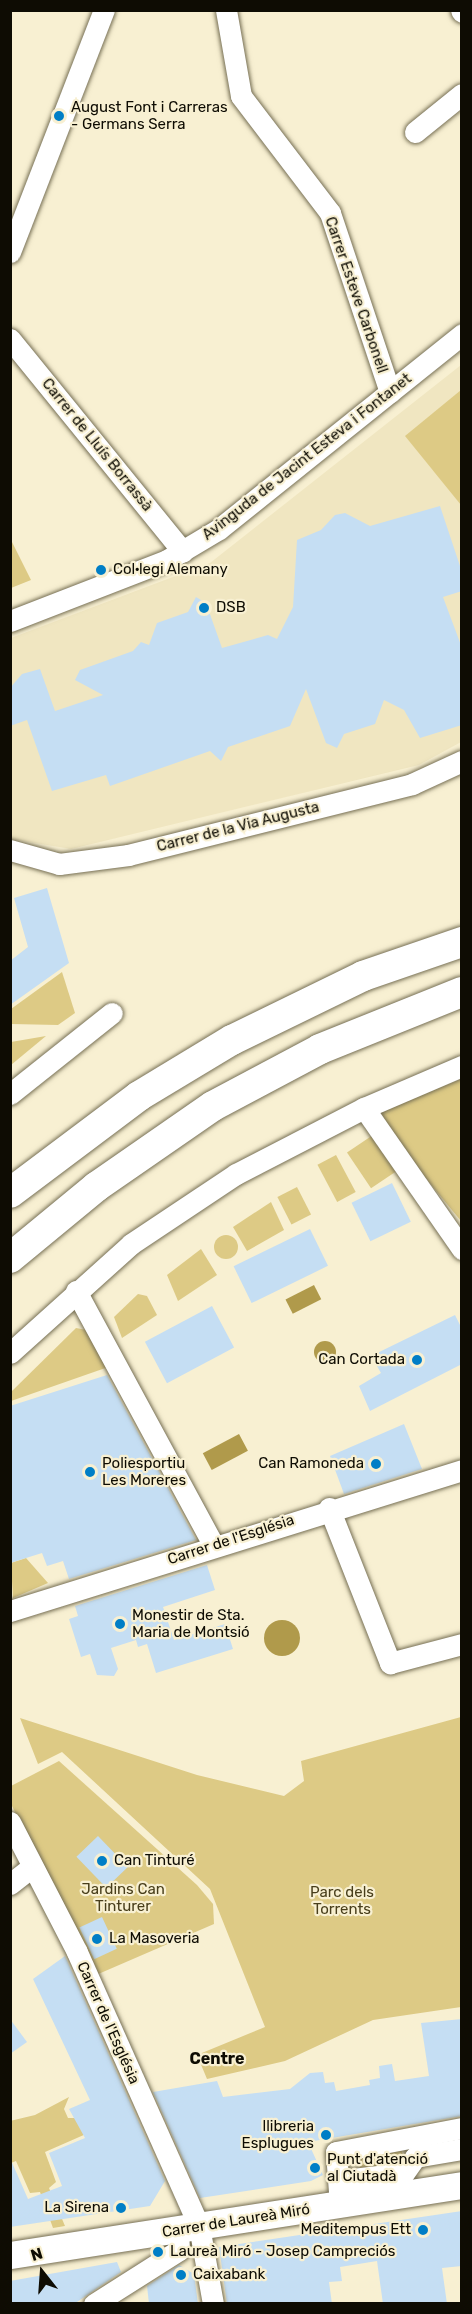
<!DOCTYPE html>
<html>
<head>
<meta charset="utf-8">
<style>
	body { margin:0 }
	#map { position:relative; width:472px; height:2314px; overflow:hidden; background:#f8f0d2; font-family:Rubik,sans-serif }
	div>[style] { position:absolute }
	.built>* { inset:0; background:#f0e6c1 }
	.green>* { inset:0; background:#ddca85; transform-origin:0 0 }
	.round { border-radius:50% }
	.water>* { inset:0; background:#b09a4b; transform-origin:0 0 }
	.building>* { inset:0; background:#c5def3; transform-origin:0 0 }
	.roads { filter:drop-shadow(0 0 2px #766f54) drop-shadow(0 0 2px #766f54) }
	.minor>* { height:21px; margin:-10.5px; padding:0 10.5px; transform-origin:10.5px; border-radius:10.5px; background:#fff }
	.major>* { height:27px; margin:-13.5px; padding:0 13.5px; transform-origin:13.5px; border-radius:13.5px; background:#fff }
	.highway>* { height:30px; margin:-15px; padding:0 15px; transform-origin:15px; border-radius:15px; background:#fff }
	.dots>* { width:16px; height:16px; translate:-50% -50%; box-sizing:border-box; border:3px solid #f8f0d2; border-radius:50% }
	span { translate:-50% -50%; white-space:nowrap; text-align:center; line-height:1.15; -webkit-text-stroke:4.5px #f8f0d2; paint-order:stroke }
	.poi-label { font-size:15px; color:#0e0c03 }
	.left { translate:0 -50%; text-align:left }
	.right { translate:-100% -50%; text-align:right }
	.street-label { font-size:15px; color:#0e0c03 }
	.park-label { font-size:15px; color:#483e1b }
	.neighbourhood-label { font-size:16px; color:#0e0c03; font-weight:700 }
	.frame { position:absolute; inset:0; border:12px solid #0e0c03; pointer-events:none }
	.north { position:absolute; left:12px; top:2242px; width:60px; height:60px; -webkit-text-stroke:4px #f8f0d2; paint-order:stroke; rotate:343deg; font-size:16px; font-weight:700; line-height:24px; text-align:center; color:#0e0c03 }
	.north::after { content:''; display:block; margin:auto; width:21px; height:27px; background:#0e0c03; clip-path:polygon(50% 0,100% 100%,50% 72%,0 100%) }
</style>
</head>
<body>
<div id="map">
	<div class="built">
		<div style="clip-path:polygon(461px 365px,461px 742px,419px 765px,71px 849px,11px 839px,11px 638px,210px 563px)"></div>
	</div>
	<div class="green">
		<div style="clip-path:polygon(461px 390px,461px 505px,405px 436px)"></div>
		<div style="clip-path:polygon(11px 540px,31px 580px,11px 588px,10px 588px)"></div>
		<div style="clip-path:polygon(62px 972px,75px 1013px,58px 1025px,11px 1024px,11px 1009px)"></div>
		<div style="clip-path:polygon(46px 1036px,11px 1065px,11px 1042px)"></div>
		<div style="clip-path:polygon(461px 1079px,461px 1221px,395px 1141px,381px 1112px)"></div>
		<div style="left:376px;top:1133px;width:43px;height:35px;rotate:56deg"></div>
		<div style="left:336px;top:1155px;width:42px;height:21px;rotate:62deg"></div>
		<div style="left:297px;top:1187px;width:31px;height:22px;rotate:63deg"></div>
		<div style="clip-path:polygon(271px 1202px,284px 1230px,247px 1251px,233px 1227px)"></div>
		<div class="round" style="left:214px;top:1235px;width:24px;height:24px"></div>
		<div style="clip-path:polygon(201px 1249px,217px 1275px,178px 1301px,167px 1275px)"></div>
		<div style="clip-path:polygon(138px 1294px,147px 1296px,157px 1315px,122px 1338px,114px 1317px)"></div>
		<div style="clip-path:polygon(76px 1328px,97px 1332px,114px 1365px,11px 1401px,10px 1393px)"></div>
		<div style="clip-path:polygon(26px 1558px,48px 1583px,13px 1598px,11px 1563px)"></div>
		<div style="clip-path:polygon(461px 1717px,461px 2007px,373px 2020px,285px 2061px,207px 2079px,197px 2055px,265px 2027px,210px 1889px,62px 1752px,38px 1764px,20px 1718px,197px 1775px,284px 1796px,304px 1781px,301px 1761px)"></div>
		<div style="clip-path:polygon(59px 1761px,197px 1885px,213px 1904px,214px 1924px,96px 1975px,11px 1804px,11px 1786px)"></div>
		<div style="clip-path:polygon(69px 2097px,64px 2109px,68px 2118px,81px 2118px,86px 2134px,45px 2152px,56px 2182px,49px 2188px,65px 2226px,53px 2228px,40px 2192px,30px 2193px,16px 2161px,11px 2163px,10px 2121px,35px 2115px)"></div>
		<div style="left:402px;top:2151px;width:19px;height:43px;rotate:87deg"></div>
	</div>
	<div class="water">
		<div style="left:314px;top:1285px;width:16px;height:32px;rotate:63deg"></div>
		<div class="round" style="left:314px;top:1341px;width:22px;height:22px"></div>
		<div style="left:239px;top:1434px;width:19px;height:41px;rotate:62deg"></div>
		<div class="round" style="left:264px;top:1620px;width:36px;height:36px"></div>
	</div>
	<div class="building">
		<div style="clip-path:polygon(440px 506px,462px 572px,462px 591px,443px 597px,462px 648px,462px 725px,420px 738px,404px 710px,384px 700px,375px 724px,344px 734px,337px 748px,326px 743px,306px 689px,290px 726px,228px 747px,221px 761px,210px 751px,110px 786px,106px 775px,52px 791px,27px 720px,10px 726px,10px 688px,22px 674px,40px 669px,55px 711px,103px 695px,75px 680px,80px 670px,133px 651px,141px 642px,149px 645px,157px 623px,188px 612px,196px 597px,206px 603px,222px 648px,268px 635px,277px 639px,293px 607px,297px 540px,321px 530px,335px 515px,345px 513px,370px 526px)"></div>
		<div style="clip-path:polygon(47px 888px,69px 963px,10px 1005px,10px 961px,28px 947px,14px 898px)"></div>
		<div style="left:392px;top:1183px;width:43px;height:45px;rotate:64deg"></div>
		<div style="left:310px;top:1229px;width:41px;height:85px;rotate:64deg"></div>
		<div style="left:212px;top:1306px;width:47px;height:76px;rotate:62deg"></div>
		<div style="clip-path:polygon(455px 1315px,462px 1329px,462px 1364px,370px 1411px,359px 1386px,381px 1373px,371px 1356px)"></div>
		<div style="clip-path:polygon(107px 1375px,196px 1540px,69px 1579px,63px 1561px,47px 1566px,42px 1553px,10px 1563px,10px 1406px)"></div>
		<div style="clip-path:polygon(404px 1424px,422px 1469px,344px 1494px,330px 1456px)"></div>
		<div style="clip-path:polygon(207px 1565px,215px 1590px,163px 1607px,174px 1640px,225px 1624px,233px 1649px,156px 1673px,147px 1644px,138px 1647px,136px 1640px,111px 1648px,118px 1669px,114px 1676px,97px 1675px,90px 1654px,81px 1657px,69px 1619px,78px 1616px,75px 1606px)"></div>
		<div style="left:98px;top:1836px;width:43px;height:30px;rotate:46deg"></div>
		<div style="left:102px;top:1917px;width:35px;height:25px;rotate:65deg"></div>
		<div style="clip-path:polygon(65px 1956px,165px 2181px,150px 2206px,10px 2227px,10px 2158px,28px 2199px,62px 2186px,49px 2153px,85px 2138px,69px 2109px,90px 2100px,33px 1979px)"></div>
		<div style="clip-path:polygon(10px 2019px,27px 2042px,10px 2054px)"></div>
		<div style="clip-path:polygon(462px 2019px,462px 2116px,308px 2142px,323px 2175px,311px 2181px,200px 2198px,153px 2092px,217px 2081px,223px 2097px,290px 2089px,310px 2073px,323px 2072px,325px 2083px,334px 2082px,336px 2091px,370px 2085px,369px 2080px,380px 2078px,379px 2066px,392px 2064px,395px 2081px,429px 2076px,421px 2023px)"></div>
		<div style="clip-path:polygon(462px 2211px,462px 2266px,442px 2268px,447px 2304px,383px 2304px,377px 2261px,340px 2267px,342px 2281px,329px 2282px,332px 2304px,227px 2304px,219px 2247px)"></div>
		<div style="clip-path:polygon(117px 2262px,121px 2272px,74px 2304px,10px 2304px,10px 2281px)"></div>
		<div style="clip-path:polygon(179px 2265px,194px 2274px,198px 2304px,149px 2304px,147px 2286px)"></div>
	</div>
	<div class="roads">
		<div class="minor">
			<div style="left:226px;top:10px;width:87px;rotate:80.1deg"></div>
			<div style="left:241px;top:96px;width:147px;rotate:52.7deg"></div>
			<div style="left:330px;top:213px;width:189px;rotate:71.5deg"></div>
			<div style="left:461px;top:10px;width:2px;rotate:63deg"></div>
			<div style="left:415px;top:132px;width:60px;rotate:-39deg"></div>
			<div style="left:10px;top:252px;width:260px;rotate:-68.8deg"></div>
			<div style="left:10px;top:339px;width:274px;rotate:50.9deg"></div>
			<div style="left:10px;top:621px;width:168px;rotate:-21.2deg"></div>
			<div style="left:167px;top:560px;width:61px;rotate:-30.8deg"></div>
			<div style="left:219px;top:529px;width:312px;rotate:-38.7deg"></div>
			<div style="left:10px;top:850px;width:51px;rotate:15.9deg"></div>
			<div style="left:59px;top:864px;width:70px;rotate:-7.4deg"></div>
			<div style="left:128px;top:855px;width:293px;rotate:-14deg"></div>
			<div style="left:412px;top:784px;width:55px;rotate:-24.7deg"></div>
			<div style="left:10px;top:1094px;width:130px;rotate:-38.5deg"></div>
			<div style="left:364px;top:1108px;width:172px;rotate:55.2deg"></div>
			<div style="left:76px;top:1291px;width:290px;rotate:61.6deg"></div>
			<div style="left:10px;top:1353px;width:163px;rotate:-42deg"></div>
			<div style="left:131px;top:1244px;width:126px;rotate:-33.7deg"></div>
			<div style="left:236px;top:1174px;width:144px;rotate:-27.3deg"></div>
			<div style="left:364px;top:1108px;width:107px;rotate:-23.2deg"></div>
			<div style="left:329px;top:1508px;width:167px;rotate:68.5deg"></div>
			<div style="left:390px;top:1663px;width:74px;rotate:-14.8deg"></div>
			<div style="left:10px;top:1611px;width:473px;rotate:-17.3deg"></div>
			<div style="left:10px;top:1822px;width:146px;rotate:62.7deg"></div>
			<div style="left:77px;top:1952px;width:300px;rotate:66deg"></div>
			<div style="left:199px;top:2226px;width:79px;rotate:79.8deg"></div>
			<div style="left:10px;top:1884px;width:28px;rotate:-38deg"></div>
			<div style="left:344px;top:2180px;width:60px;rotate:-6.7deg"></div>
			<div style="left:404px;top:2173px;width:19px;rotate:-55deg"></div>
			<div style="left:415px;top:2157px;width:48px;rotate:-9.7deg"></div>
			<div style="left:340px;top:2205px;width:53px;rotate:-94.3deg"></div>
			<div style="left:336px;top:2152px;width:128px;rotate:-10.8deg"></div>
			<div style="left:94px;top:2304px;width:101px;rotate:-32.4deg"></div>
			<div style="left:179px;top:2250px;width:21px;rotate:-93deg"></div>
		</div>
		<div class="major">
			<div style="left:10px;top:2255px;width:457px;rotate:-8.8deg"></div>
		</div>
		<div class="highway">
			<div style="left:10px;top:1193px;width:161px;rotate:-36.9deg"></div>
			<div style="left:139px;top:1096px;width:109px;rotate:-31.1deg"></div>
			<div style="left:232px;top:1040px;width:146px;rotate:-26deg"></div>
			<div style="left:363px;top:976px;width:105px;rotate:-19deg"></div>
			<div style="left:10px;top:1258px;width:112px;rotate:-39.5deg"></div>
			<div style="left:96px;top:1187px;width:142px;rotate:-34.7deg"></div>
			<div style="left:213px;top:1106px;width:121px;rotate:-28deg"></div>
			<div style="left:320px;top:1049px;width:153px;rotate:-21.9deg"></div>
		</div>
	</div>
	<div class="dots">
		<div style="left:59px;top:116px;background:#007ec6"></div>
		<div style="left:101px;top:570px;background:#007ec6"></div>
		<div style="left:204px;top:608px;background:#007ec6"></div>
		<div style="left:417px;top:1360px;background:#007ec6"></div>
		<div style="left:376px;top:1464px;background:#007ec6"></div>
		<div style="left:90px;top:1472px;background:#007ec6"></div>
		<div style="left:120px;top:1624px;background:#007ec6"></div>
		<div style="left:102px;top:1861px;background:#007ec6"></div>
		<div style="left:97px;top:1939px;background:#007ec6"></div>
		<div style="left:326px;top:2135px;background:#007ec6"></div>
		<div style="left:315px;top:2168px;background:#007ec6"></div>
		<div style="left:121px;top:2208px;background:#007ec6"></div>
		<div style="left:423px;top:2230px;background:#007ec6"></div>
		<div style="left:158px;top:2252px;background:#007ec6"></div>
		<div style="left:181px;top:2275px;background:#007ec6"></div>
	</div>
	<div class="poi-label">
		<span class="left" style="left:71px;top:116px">August Font i Carreras<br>- Germans Serra</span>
		<span class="left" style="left:113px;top:570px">Col·legi Alemany</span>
		<span class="left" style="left:216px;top:608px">DSB</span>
		<span class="right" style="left:405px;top:1360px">Can Cortada</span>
		<span class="left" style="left:102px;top:1472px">Poliesportiu<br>Les Moreres</span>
		<span class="right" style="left:364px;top:1464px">Can Ramoneda</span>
		<span class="left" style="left:132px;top:1624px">Monestir de Sta.<br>Maria de Montsió</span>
		<span class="left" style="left:114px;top:1861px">Can Tinturé</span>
		<span class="left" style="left:109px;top:1939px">La Masoveria</span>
		<span class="right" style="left:314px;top:2135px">llibreria<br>Esplugues</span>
		<span class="left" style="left:327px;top:2168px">Punt d'atenció<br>al Ciutadà</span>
		<span class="right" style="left:109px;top:2208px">La Sirena</span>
		<span class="right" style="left:411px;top:2230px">Meditempus Ett</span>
		<span class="left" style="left:170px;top:2252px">Laureà Miró - Josep Campreciós</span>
		<span class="left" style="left:193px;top:2275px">Caixabank</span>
	</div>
	<div class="street-label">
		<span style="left:356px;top:295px;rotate:71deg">Carrer Esteve Carbonell</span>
		<span style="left:97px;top:445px;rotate:51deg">Carrer de Lluís Borrassà</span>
		<span style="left:307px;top:457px;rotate:-38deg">Avinguda de Jacint Esteva i Fontanet</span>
		<span style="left:238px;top:827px;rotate:-14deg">Carrer de la Via Augusta</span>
		<span style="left:231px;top:1540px;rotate:-18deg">Carrer de l'Església</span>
		<span style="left:108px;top:2023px;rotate:66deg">Carrer de l'Església</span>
		<span style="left:236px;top:2221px;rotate:-9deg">Carrer de Laureà Miró</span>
	</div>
	<div class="park-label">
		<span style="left:123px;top:1898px">Jardins Can<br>Tinturer</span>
		<span style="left:342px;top:1901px">Parc dels<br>Torrents</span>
	</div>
	<div class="neighbourhood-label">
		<span style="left:217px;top:2059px">Centre</span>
	</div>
	<div class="frame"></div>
	<div class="north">N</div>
</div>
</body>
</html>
